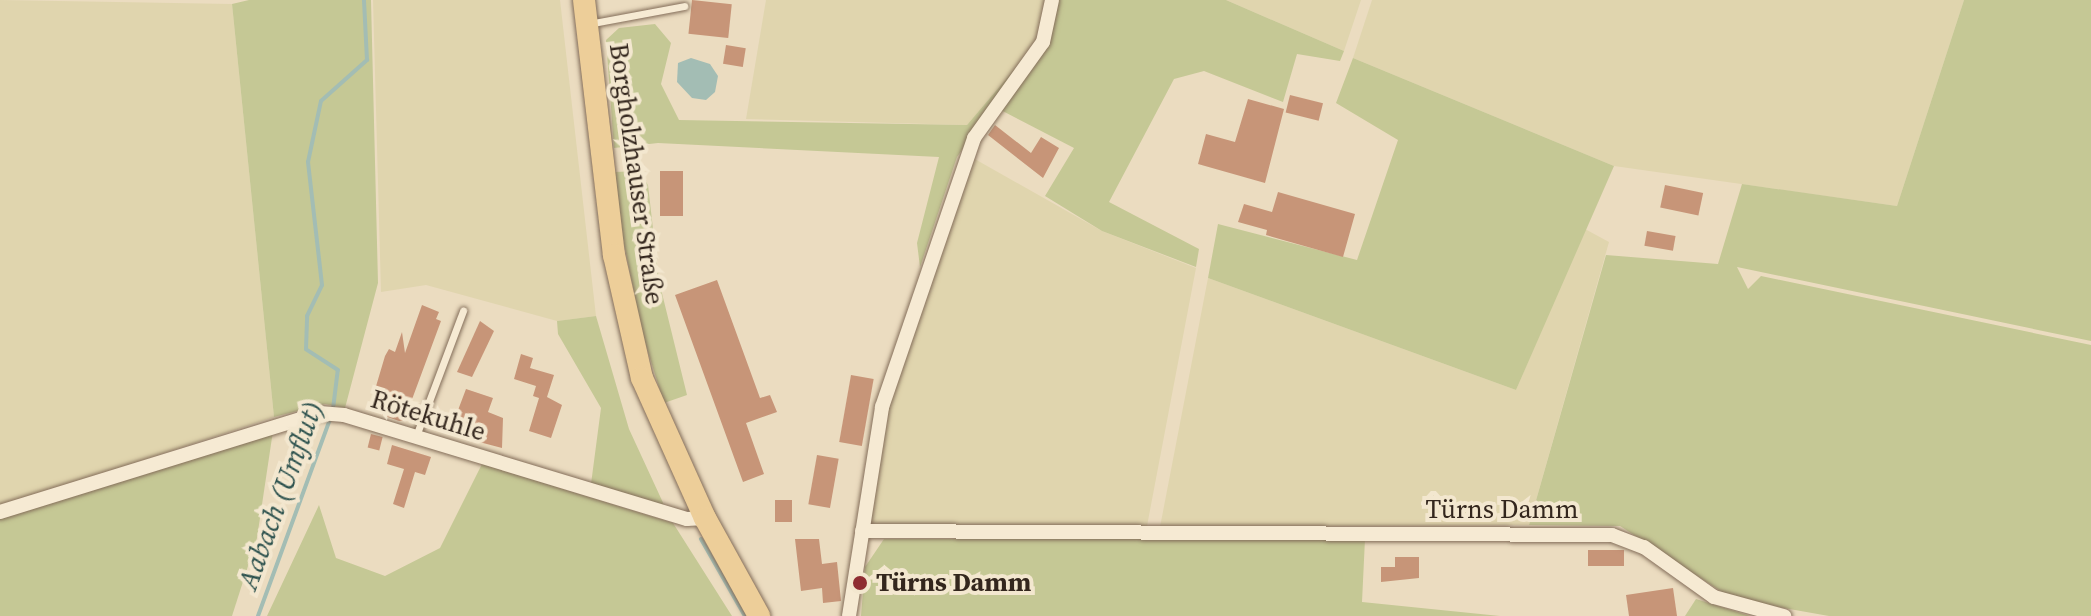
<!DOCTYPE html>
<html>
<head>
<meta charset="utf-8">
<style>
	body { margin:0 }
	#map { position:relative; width:2091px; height:616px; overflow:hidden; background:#ebdcc0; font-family:"Source Serif 4",serif }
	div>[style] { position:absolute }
	.farmland>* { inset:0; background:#e0d5ae }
	.green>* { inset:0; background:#c5c895 }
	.water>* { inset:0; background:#a3bdb4 }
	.stream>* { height:4px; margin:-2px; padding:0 2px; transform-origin:2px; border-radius:2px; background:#a3bdb4 }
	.building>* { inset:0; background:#c79578; transform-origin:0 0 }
	.roads { filter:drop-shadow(0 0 2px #836d59) drop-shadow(0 0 2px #836d59) }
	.service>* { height:7px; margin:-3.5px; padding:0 3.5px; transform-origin:3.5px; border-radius:3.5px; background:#f6ead3 }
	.minor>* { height:14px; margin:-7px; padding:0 7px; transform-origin:7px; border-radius:7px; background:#f6ead3 }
	.primary>* { height:22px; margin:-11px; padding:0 11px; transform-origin:11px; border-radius:11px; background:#edce99 }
	.dots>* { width:22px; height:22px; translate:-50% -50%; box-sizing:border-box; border:4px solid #f3e7cf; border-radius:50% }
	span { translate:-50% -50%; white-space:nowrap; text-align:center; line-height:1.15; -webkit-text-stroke:8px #f3e7cf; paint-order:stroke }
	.street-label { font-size:26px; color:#33261d }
	.poi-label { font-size:26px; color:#33261d; font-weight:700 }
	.left { translate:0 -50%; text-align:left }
	.water-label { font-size:28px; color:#2d524e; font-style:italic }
</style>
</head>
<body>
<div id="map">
	<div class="farmland">
		<div style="clip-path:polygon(0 0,232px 4px,274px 417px,0 507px)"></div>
		<div style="clip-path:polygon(373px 0,560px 0,596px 316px,557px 321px,426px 285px,381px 292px)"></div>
		<div style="clip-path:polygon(766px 0,1047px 0,1038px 41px,967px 125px,746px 119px)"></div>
		<div style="clip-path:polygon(1226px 0,1361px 0,1344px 51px)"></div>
		<div style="clip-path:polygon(1372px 0,1964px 0,1897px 206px,1614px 166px,1353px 58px)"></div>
		<div style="clip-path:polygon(973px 158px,1102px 231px,1196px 268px,1147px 526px,870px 524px,887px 408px)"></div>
		<div style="clip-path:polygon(1585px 229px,1609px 242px,1529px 525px,1160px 527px,1208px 278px,1516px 390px)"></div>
	</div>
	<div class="green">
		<div style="clip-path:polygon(249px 0,371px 0,378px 283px,345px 408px,325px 404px,274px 417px,232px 4px)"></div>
		<div style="clip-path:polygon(1047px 0,1226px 0,1344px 51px,1340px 61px,1297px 54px,1283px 102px,1204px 71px,1174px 79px,1109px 202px,1199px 249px,1196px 267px,1102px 231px,1045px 196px,1074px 148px,993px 106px,957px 157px,920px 267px,917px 243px,939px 157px,658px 143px,614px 148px,606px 40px,619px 28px,655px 24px,671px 43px,661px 84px,679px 120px,967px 125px,1038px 41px)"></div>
		<div style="clip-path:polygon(1964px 0,2091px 0,2091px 341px,1737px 267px,1748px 289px,1761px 276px,2091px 345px,2091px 616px,1829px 616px,1733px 599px,1620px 526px,1529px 525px,1606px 255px,1718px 264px,1742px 184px,1897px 206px)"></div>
		<div style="clip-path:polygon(1353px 58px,1614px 166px,1516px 390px,1208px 278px,1218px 224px,1357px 260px,1398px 140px,1336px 103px)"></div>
		<div style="clip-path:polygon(639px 171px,648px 185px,659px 281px,687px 395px,664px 403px,643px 336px,612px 185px,615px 172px)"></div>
		<div style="clip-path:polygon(596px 316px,629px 429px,665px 507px,591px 484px,601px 408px,558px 334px,557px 321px)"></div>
		<div style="clip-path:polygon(273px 431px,257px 538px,232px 616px,0 616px,0 519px)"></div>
		<div style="clip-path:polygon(482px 464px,673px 523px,732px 616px,267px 616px,319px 505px,336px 558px,385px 576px,440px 548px)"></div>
		<div style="clip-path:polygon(884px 539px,1365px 539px,1362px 602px,1500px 616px,861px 616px,865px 567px)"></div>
		<div style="clip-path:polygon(1696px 599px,1750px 616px,1685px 616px)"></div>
	</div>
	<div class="water">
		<div style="clip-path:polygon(691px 58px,710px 64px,718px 76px,715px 92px,706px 100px,692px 98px,677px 82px,678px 63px)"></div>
	</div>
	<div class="stream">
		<div style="left:333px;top:409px;width:39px;rotate:-83deg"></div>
		<div style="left:338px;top:370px;width:38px;rotate:-147deg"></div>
		<div style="left:306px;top:349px;width:33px;rotate:-88deg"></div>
		<div style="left:307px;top:316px;width:34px;rotate:-64deg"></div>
		<div style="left:322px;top:285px;width:124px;rotate:-96.5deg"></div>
		<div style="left:308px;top:162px;width:62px;rotate:-78deg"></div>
		<div style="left:321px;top:101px;width:62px;rotate:-41.7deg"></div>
		<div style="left:367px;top:60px;width:60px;rotate:-92.9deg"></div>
		<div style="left:701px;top:539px;width:89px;rotate:60.3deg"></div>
		<div style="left:258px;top:616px;width:212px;rotate:-69.9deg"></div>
	</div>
	<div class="building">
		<div style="left:692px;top:0;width:40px;height:34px;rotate:6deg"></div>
		<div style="left:726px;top:45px;width:20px;height:19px;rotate:9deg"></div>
		<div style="left:1290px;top:95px;width:34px;height:18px;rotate:14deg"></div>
		<div style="clip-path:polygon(1248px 99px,1284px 109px,1265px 183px,1198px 164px,1206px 134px,1235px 142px)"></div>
		<div style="clip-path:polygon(995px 125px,1031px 153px,1041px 137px,1059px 148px,1043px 178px,988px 135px)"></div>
		<div style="left:660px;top:171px;width:23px;height:45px"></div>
		<div style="left:1665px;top:185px;width:39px;height:23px;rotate:12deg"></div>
		<div style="clip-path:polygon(1278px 192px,1355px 214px,1343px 257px,1266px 235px,1267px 230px,1238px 222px,1244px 204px,1272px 212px)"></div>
		<div style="left:1647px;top:231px;width:29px;height:15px;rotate:10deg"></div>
		<div style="clip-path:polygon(717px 280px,760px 398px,770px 395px,777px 412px,746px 423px,764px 474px,743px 482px,675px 295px)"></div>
		<div style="clip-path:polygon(422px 305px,439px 312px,436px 319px,441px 321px,404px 421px,399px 421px,382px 415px,388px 398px,374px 393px,385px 356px,389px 349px,395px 352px,402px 332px,405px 353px)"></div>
		<div style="clip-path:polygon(480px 321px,494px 331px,472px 377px,457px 372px)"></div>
		<div style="clip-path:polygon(521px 354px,533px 358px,530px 368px,554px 375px,547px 397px,562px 405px,551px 438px,529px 431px,539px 398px,533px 396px,536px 386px,514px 379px)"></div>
		<div style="left:851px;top:375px;width:23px;height:68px;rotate:10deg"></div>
		<div style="clip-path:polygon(466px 389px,493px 398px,488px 412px,503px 418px,502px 448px,449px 434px)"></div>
		<div style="left:371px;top:434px;width:12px;height:14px;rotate:14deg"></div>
		<div style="clip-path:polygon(392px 445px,431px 457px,425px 475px,415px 472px,404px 508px,393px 504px,404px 469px,387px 464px)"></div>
		<div style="left:817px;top:455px;width:22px;height:50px;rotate:10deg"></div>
		<div style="left:775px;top:500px;width:17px;height:22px"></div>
		<div style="clip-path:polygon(795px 539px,819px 539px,822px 564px,837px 562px,841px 601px,823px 603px,822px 588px,801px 591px)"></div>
		<div style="left:1588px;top:550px;width:36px;height:16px"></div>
		<div style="clip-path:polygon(1395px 557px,1419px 557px,1419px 578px,1381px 582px,1381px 567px,1395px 567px)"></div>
		<div style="clip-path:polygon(1673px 588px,1677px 616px,1629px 616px,1626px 595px)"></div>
	</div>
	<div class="roads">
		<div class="service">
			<div style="left:588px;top:24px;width:98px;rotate:-10.6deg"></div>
			<div style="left:416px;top:436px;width:134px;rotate:-69.4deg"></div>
		</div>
		<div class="minor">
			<div style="left:0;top:512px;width:335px;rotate:-17.2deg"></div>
			<div style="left:320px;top:413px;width:24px;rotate:5deg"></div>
			<div style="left:344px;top:415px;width:358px;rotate:16.9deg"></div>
			<div style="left:687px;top:519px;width:18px;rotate:-3deg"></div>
			<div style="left:862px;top:531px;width:750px;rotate:0.31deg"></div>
			<div style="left:1612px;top:535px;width:34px;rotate:21deg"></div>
			<div style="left:1644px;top:547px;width:86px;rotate:35.5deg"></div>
			<div style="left:1714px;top:597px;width:73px;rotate:15.2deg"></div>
			<div style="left:849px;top:616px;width:212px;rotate:-81deg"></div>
			<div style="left:882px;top:407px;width:284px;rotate:-71.1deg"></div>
			<div style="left:974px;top:138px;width:118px;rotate:-54.3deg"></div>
			<div style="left:1043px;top:42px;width:43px;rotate:-77.9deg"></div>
		</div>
		<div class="primary">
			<div style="left:584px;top:0;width:257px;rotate:83.3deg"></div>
			<div style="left:614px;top:255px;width:126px;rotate:77.2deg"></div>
			<div style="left:642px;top:378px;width:154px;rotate:65.8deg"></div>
			<div style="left:705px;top:518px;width:112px;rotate:61.1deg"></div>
		</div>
	</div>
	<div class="dots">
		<div style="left:860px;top:583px;background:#8f2c32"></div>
	</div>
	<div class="street-label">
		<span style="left:636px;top:174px;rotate:82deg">Borgholzhauser Straße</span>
		<span style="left:428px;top:416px;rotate:17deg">Rötekuhle</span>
		<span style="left:1502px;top:510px">Türns Damm</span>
	</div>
	<div class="poi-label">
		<span class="left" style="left:876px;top:583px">Türns Damm</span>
	</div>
	<div class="water-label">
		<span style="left:280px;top:495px;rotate:-70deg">Aabach (Umflut)</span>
	</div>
</div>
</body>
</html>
